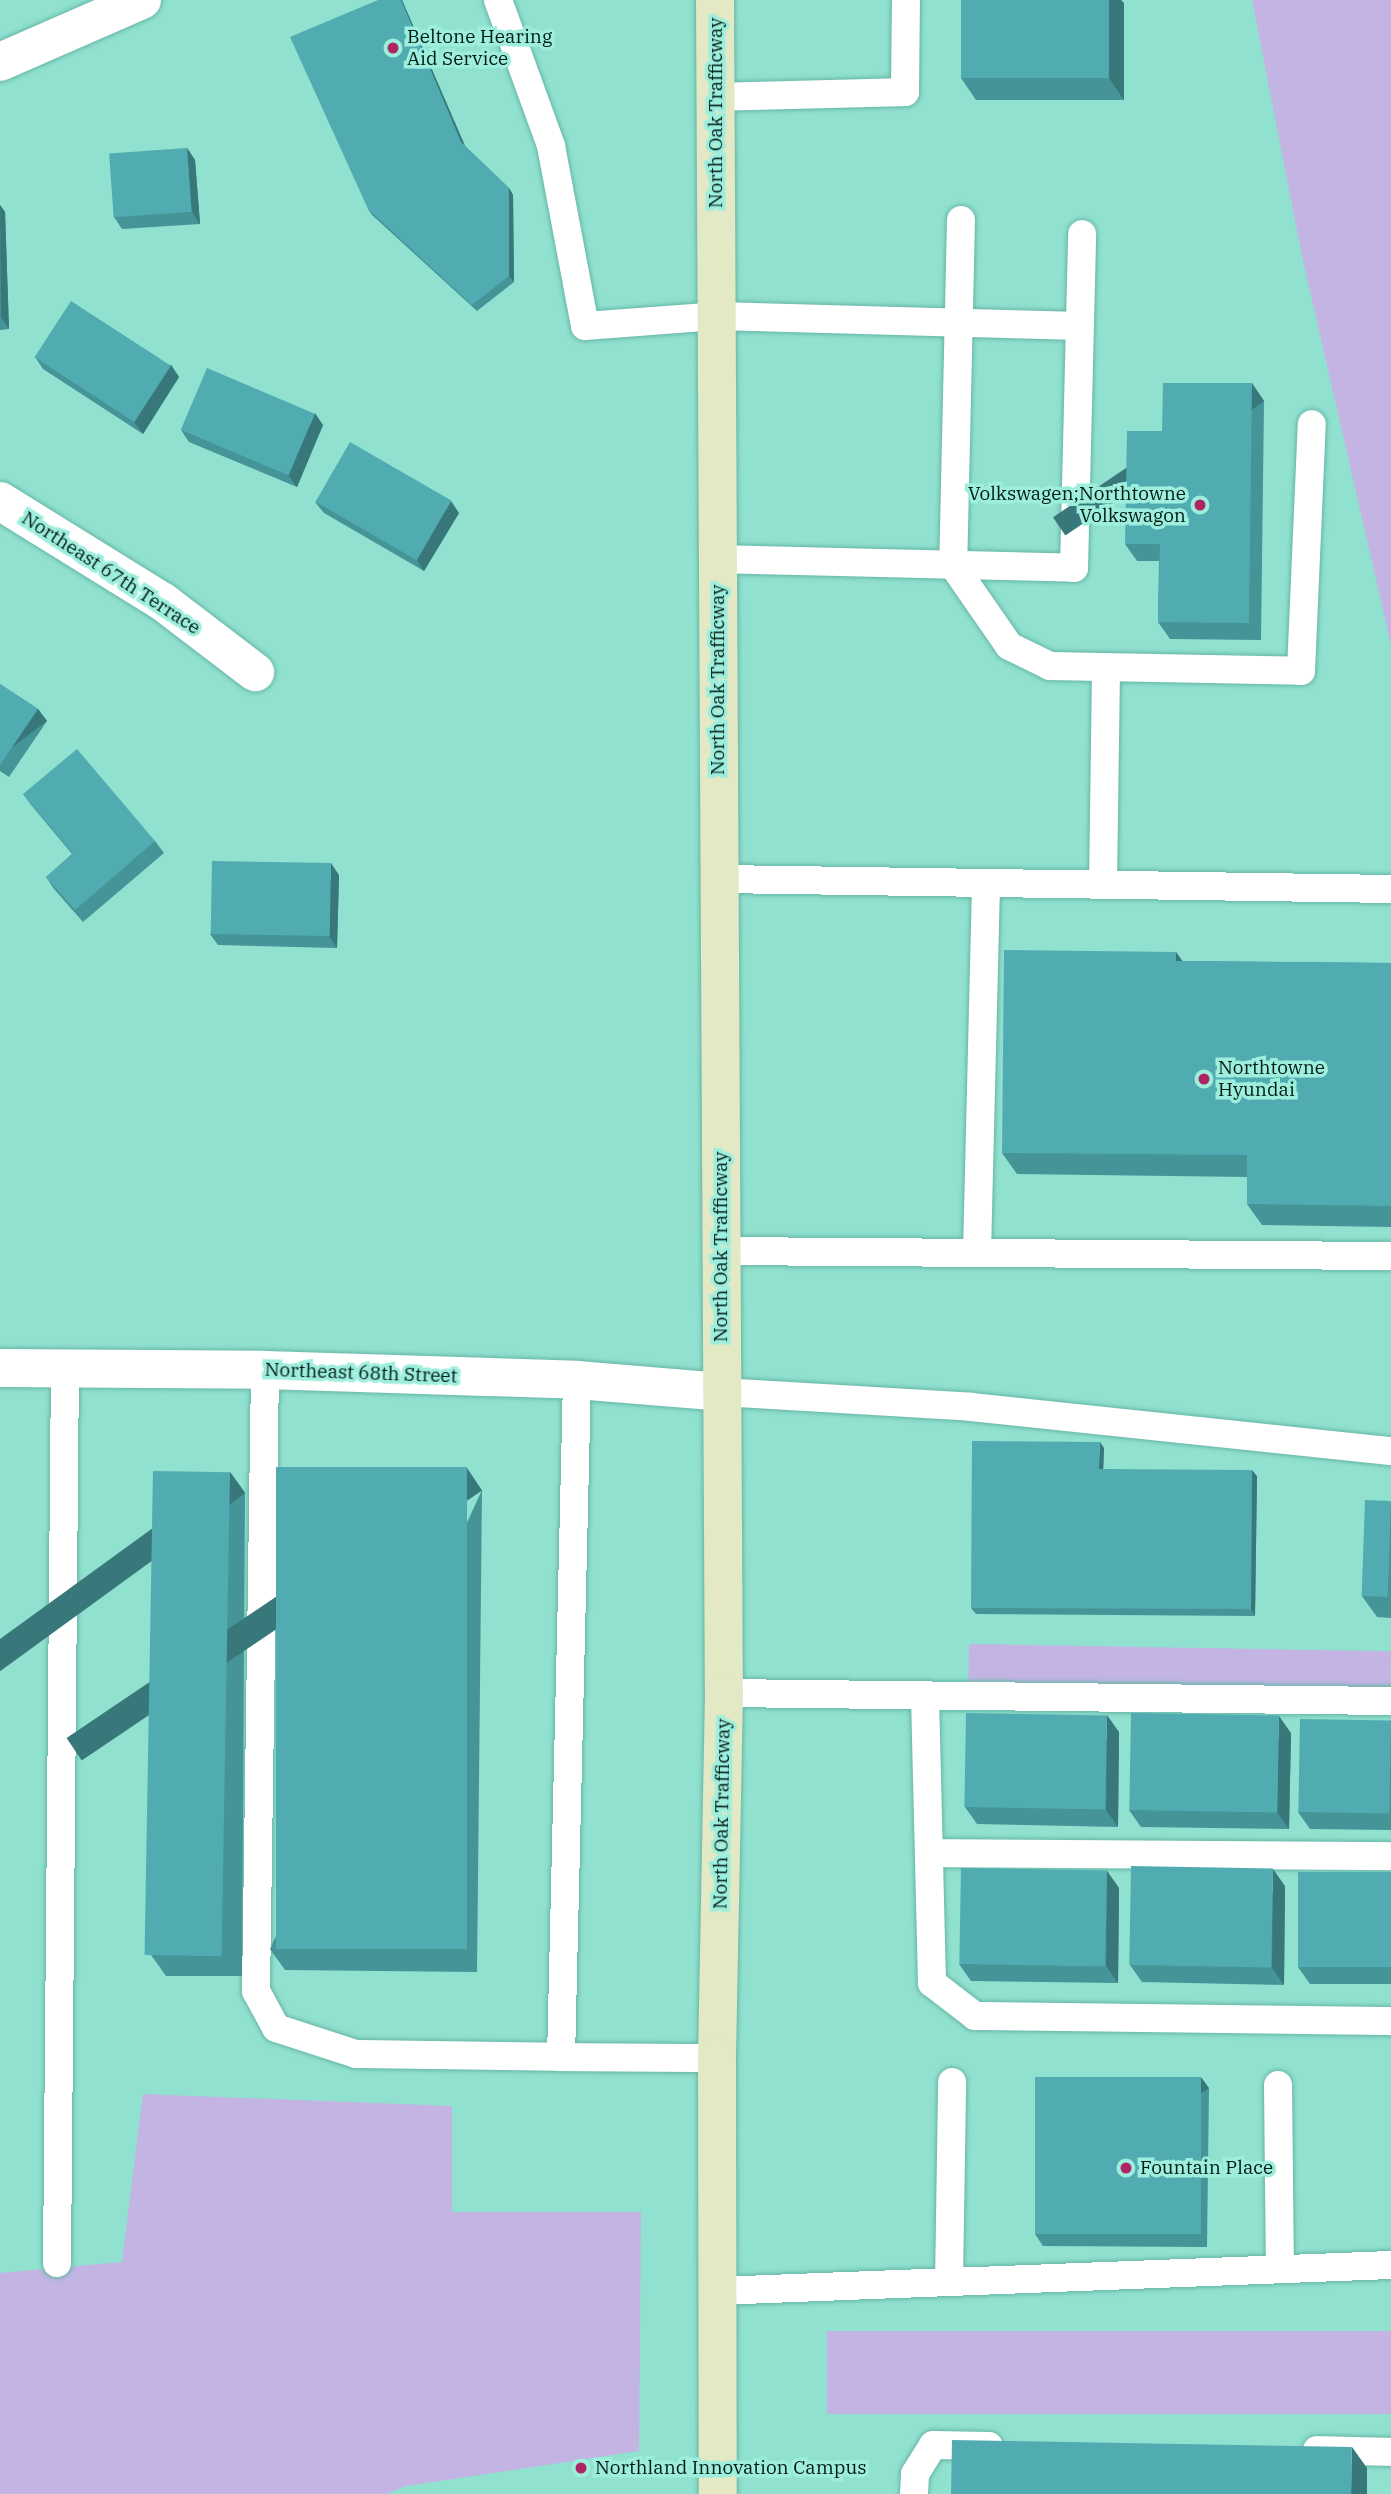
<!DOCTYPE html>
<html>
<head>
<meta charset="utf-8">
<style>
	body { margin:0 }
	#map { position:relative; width:1391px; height:2494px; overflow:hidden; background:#91e1d0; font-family:"IBM Plex Serif",serif }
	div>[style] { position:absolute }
	.green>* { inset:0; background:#c3b4e4; transform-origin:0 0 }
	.roads { filter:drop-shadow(0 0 2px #67b6a6) drop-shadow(0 0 2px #67b6a6) }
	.lane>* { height:28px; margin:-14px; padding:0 14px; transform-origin:14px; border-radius:14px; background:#fff }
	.street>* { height:38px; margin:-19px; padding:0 19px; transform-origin:19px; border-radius:19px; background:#fff }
	.secondary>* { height:38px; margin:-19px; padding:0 19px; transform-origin:19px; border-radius:19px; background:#e2e9c4 }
	.wall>* { inset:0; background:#459497 }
	.shaded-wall>* { inset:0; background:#38787b; transform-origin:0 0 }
	.building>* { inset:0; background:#50acb0; transform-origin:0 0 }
	.dots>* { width:19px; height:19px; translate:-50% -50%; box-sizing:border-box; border:4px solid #9eeedd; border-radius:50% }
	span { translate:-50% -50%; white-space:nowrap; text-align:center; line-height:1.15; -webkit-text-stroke:7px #9eeedd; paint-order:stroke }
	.poi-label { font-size:19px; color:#021b16 }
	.left { translate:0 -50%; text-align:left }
	.right { translate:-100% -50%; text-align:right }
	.street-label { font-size:19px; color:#021b16 }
</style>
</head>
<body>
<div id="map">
	<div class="green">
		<div style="clip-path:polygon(1252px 0,1391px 0,1391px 645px,1302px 256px)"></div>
		<div style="left:969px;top:1644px;width:422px;height:39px;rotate:1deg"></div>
		<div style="clip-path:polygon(143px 2094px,452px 2106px,452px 2212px,641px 2212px,639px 2451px,406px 2486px,386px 2494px,0 2494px,0 2273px,122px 2262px)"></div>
		<div style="left:827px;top:2331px;width:564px;height:83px"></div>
	</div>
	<div class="roads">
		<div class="lane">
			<div style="left:498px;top:0;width:155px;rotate:70deg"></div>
			<div style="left:551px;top:146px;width:183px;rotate:79.3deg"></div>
			<div style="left:585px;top:326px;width:132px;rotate:-4.3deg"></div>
			<div style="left:717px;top:316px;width:362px;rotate:1.6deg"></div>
			<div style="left:716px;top:97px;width:189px;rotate:-1.5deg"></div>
			<div style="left:905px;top:92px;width:92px;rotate:-89.4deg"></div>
			<div style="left:961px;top:220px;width:345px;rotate:91.3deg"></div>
			<div style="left:953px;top:565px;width:98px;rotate:55.3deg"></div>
			<div style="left:1009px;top:646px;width:46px;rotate:26deg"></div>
			<div style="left:1050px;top:666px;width:251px;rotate:1.1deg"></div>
			<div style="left:1301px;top:671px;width:247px;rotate:-87.5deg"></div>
			<div style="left:718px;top:559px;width:356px;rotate:1.4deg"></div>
			<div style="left:1074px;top:568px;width:334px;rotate:-88.6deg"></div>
			<div style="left:719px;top:879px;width:672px;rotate:0.85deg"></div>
			<div style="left:1103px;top:885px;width:217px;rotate:-89.2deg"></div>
			<div style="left:721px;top:1251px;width:670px;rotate:0.43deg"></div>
			<div style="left:977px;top:1253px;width:370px;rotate:-88.6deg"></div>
			<div style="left:265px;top:1370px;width:621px;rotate:90.83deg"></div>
			<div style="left:256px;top:1991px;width:42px;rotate:61.6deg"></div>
			<div style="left:276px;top:2028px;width:84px;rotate:18deg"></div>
			<div style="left:356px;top:2054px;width:205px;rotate:0.8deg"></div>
			<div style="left:577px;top:1380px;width:677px;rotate:91.35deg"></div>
			<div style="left:561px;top:2057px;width:156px;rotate:0.4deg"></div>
			<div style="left:722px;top:1392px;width:249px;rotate:3.4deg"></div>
			<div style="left:971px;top:1407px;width:422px;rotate:6deg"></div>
			<div style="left:724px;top:1693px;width:667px;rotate:0.69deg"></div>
			<div style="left:925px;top:1696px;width:287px;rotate:88.6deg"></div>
			<div style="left:932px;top:1983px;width:54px;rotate:37.5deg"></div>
			<div style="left:975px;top:2016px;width:416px;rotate:0.7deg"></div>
			<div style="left:930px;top:1853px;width:461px;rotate:0.4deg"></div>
			<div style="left:1278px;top:2085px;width:184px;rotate:89.4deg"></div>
			<div style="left:57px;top:2263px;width:895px;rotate:-89.49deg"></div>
			<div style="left:949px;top:2282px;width:200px;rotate:-89.1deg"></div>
			<div style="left:717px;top:2291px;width:675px;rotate:-2.21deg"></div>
			<div style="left:1317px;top:2450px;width:74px;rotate:1.5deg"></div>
			<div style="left:914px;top:2494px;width:20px;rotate:-87deg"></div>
			<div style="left:915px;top:2474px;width:34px;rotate:-58deg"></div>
			<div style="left:933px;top:2445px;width:56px;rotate:1deg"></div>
		</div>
		<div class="street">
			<div style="left:0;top:62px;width:155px;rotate:-23.6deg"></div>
			<div style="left:0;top:501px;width:192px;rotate:31.8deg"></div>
			<div style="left:163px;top:602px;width:116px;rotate:37.3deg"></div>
			<div style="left:0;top:1368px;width:265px;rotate:0.4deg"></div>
			<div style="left:265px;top:1370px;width:312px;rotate:1.8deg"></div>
			<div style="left:577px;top:1380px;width:145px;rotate:4.7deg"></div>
		</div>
		<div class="secondary">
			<div style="left:715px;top:0;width:1693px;rotate:89.7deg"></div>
			<div style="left:724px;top:1693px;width:365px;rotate:91.1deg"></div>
			<div style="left:717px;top:2058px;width:436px;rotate:89.9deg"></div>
		</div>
	</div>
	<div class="wall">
		<div style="clip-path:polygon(378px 0,402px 0,464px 145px,509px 188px,513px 195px,514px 282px,477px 311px,372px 215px,368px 209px)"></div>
		<div style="clip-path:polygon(1124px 3px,1124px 100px,976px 100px,961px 78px)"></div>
		<div style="clip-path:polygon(187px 148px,195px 160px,200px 224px,122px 229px,114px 217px)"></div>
		<div style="clip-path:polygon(0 205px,5px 212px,9px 329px,0 330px)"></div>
		<div style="clip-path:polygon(35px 357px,171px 365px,179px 377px,143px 434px,43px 369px)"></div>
		<div style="clip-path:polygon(1264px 401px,1261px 640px,1170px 639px,1158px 622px,1159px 561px,1137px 561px,1125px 544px,1162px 431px)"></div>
		<div style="clip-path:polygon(323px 425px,297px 487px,189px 442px,181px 430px)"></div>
		<div style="clip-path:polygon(315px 502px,459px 513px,424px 571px,324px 513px)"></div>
		<div style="clip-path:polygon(0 684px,38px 709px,47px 721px,9px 777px,0 771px)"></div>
		<div style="clip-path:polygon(23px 794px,155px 841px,164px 853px,83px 922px,54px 889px,46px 877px,72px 854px,32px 806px)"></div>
		<div style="clip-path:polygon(339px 875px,337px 948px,218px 945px,210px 934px)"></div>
		<div style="clip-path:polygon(1176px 952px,1182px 961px,1391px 963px,1391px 1227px,1262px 1225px,1247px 1204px,1247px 1177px,1017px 1174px,1002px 1153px)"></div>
		<div style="clip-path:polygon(1104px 1448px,1103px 1469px,1257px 1476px,1255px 1616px,976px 1614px,971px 1608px)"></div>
		<div style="clip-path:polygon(230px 1472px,245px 1493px,242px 1976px,166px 1976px,151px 1955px)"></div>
		<div style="clip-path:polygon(482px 1490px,477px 1972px,285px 1970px,270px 1949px)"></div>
		<div style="clip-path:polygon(1391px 1501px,1391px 1618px,1377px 1617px,1362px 1596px)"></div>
		<div style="clip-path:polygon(1391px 1720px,1391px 1830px,1310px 1829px,1298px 1812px)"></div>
		<div style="clip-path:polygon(1119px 1732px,1118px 1827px,977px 1824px,965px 1807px)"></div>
		<div style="clip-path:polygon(1291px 1733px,1289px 1829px,1141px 1827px,1129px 1810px)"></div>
		<div style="clip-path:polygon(1107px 1871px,1119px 1888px,1118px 1983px,971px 1981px,959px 1964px)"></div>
		<div style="clip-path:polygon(1391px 1872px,1391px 1984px,1310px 1984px,1298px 1967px)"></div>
		<div style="clip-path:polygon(1285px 1886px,1284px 1985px,1142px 1982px,1130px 1965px)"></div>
		<div style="clip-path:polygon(1209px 2088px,1207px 2247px,1043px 2246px,1035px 2234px)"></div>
	</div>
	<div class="shaded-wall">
		<div style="clip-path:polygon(401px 0,402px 0,466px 148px,461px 142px)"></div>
		<div style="clip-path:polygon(1109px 0,1121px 0,1124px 3px,1124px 100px,1109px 78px)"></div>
		<div style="clip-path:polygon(187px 148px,195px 160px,200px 224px,192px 212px)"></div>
		<div style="clip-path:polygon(509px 188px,513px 195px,514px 282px,509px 276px)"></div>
		<div style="clip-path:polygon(0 205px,5px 212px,9px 329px,1px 317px)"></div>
		<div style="clip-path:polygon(171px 365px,179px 377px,143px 434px,134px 422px)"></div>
		<div style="left:1252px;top:383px;width:22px;height:240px;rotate:56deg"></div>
		<div style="clip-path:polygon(315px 413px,323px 425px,297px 487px,288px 475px)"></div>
		<div style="clip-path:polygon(451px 501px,459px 513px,424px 571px,416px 559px)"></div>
		<div style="left:38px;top:709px;width:15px;height:68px;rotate:53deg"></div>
		<div style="clip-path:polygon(331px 863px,339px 875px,337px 948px,329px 936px)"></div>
		<div style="clip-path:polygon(1176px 952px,1191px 973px,1176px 961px)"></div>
		<div style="clip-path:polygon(1100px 1442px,1104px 1448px,1103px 1475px,1099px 1469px)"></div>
		<div style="left:467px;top:1468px;width:27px;height:483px;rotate:56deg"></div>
		<div style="clip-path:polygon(1252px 1470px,1257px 1476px,1255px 1616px,1251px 1609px)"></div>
		<div style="left:230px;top:1472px;width:26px;height:483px;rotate:54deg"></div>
		<div style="clip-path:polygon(1107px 1715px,1119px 1732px,1118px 1827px,1106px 1810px)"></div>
		<div style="clip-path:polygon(1279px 1716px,1291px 1733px,1289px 1829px,1277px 1812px)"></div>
		<div style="clip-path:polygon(1273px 1869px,1285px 1886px,1284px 1985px,1272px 1968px)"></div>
		<div style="clip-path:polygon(1107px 1871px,1119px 1888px,1118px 1983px,1106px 1966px)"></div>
		<div style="left:1201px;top:2077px;width:14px;height:158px;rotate:54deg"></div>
		<div style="clip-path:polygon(1352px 2447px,1367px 2468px,1367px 2494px,1351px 2494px)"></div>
	</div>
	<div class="building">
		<div style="clip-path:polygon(378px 0,401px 0,461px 142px,509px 188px,509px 276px,472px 305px,368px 209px,290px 37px)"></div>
		<div style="left:961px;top:0;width:148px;height:78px"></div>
		<div style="left:187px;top:148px;width:64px;height:78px;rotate:86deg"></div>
		<div style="left:71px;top:301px;width:119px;height:67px;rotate:33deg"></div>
		<div style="left:207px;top:368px;width:117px;height:67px;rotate:23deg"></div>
		<div style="clip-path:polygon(1163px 383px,1252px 383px,1249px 623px,1158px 622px,1160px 544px,1125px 544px,1127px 431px,1162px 431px)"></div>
		<div style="left:350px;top:442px;width:117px;height:69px;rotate:30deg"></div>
		<div style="clip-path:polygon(0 684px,38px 709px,0 765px)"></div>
		<div style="clip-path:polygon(77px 749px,155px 841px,75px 910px,46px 877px,73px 854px,23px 794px)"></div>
		<div style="left:212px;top:861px;width:119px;height:73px;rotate:1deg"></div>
		<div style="clip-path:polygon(1004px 950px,1176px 952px,1176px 961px,1391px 963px,1391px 1206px,1247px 1204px,1247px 1155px,1002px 1153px)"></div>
		<div style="clip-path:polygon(972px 1441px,1100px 1442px,1099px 1469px,1252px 1470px,1251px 1609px,971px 1608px)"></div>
		<div style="left:276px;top:1467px;width:191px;height:482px"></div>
		<div style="left:153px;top:1471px;width:77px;height:484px;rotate:1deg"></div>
		<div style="left:1365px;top:1500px;width:26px;height:96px;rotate:2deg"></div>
		<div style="left:966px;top:1713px;width:141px;height:94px;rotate:1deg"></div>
		<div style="left:1131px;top:1713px;width:148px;height:97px;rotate:1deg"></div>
		<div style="left:1300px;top:1719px;width:91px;height:93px;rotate:1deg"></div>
		<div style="left:1131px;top:1866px;width:142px;height:99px;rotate:1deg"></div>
		<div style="left:961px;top:1868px;width:146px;height:96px;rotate:1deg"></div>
		<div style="left:1298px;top:1872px;width:93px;height:95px"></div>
		<div style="left:1035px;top:2077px;width:166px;height:157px"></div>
		<div style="left:952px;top:2440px;width:400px;height:54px;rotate:1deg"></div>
	</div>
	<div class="dots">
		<div style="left:393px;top:48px;background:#af2463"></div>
		<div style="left:1200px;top:505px;background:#af2463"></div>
		<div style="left:1204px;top:1079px;background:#af2463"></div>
		<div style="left:1126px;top:2168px;background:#af2463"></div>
		<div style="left:581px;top:2468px;background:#af2463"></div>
	</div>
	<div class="poi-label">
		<span class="left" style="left:407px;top:48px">Beltone Hearing<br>Aid Service</span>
		<span class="right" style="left:1186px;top:505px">Volkswagen;Northtowne<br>Volkswagon</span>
		<span class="left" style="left:1218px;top:1079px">Northtowne<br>Hyundai</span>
		<span class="left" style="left:1140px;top:2168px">Fountain Place</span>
		<span class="left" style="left:595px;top:2468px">Northland Innovation Campus</span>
	</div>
	<div class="street-label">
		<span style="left:716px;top:113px;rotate:-90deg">North Oak Trafficway</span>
		<span style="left:111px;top:573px;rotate:33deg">Northeast 67th Terrace</span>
		<span style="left:718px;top:680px;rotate:-90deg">North Oak Trafficway</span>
		<span style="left:721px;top:1247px;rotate:-90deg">North Oak Trafficway</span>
		<span style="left:361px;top:1373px;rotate:2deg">Northeast 68th Street</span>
		<span style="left:722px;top:1814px;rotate:-89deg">North Oak Trafficway</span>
	</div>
</div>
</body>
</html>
